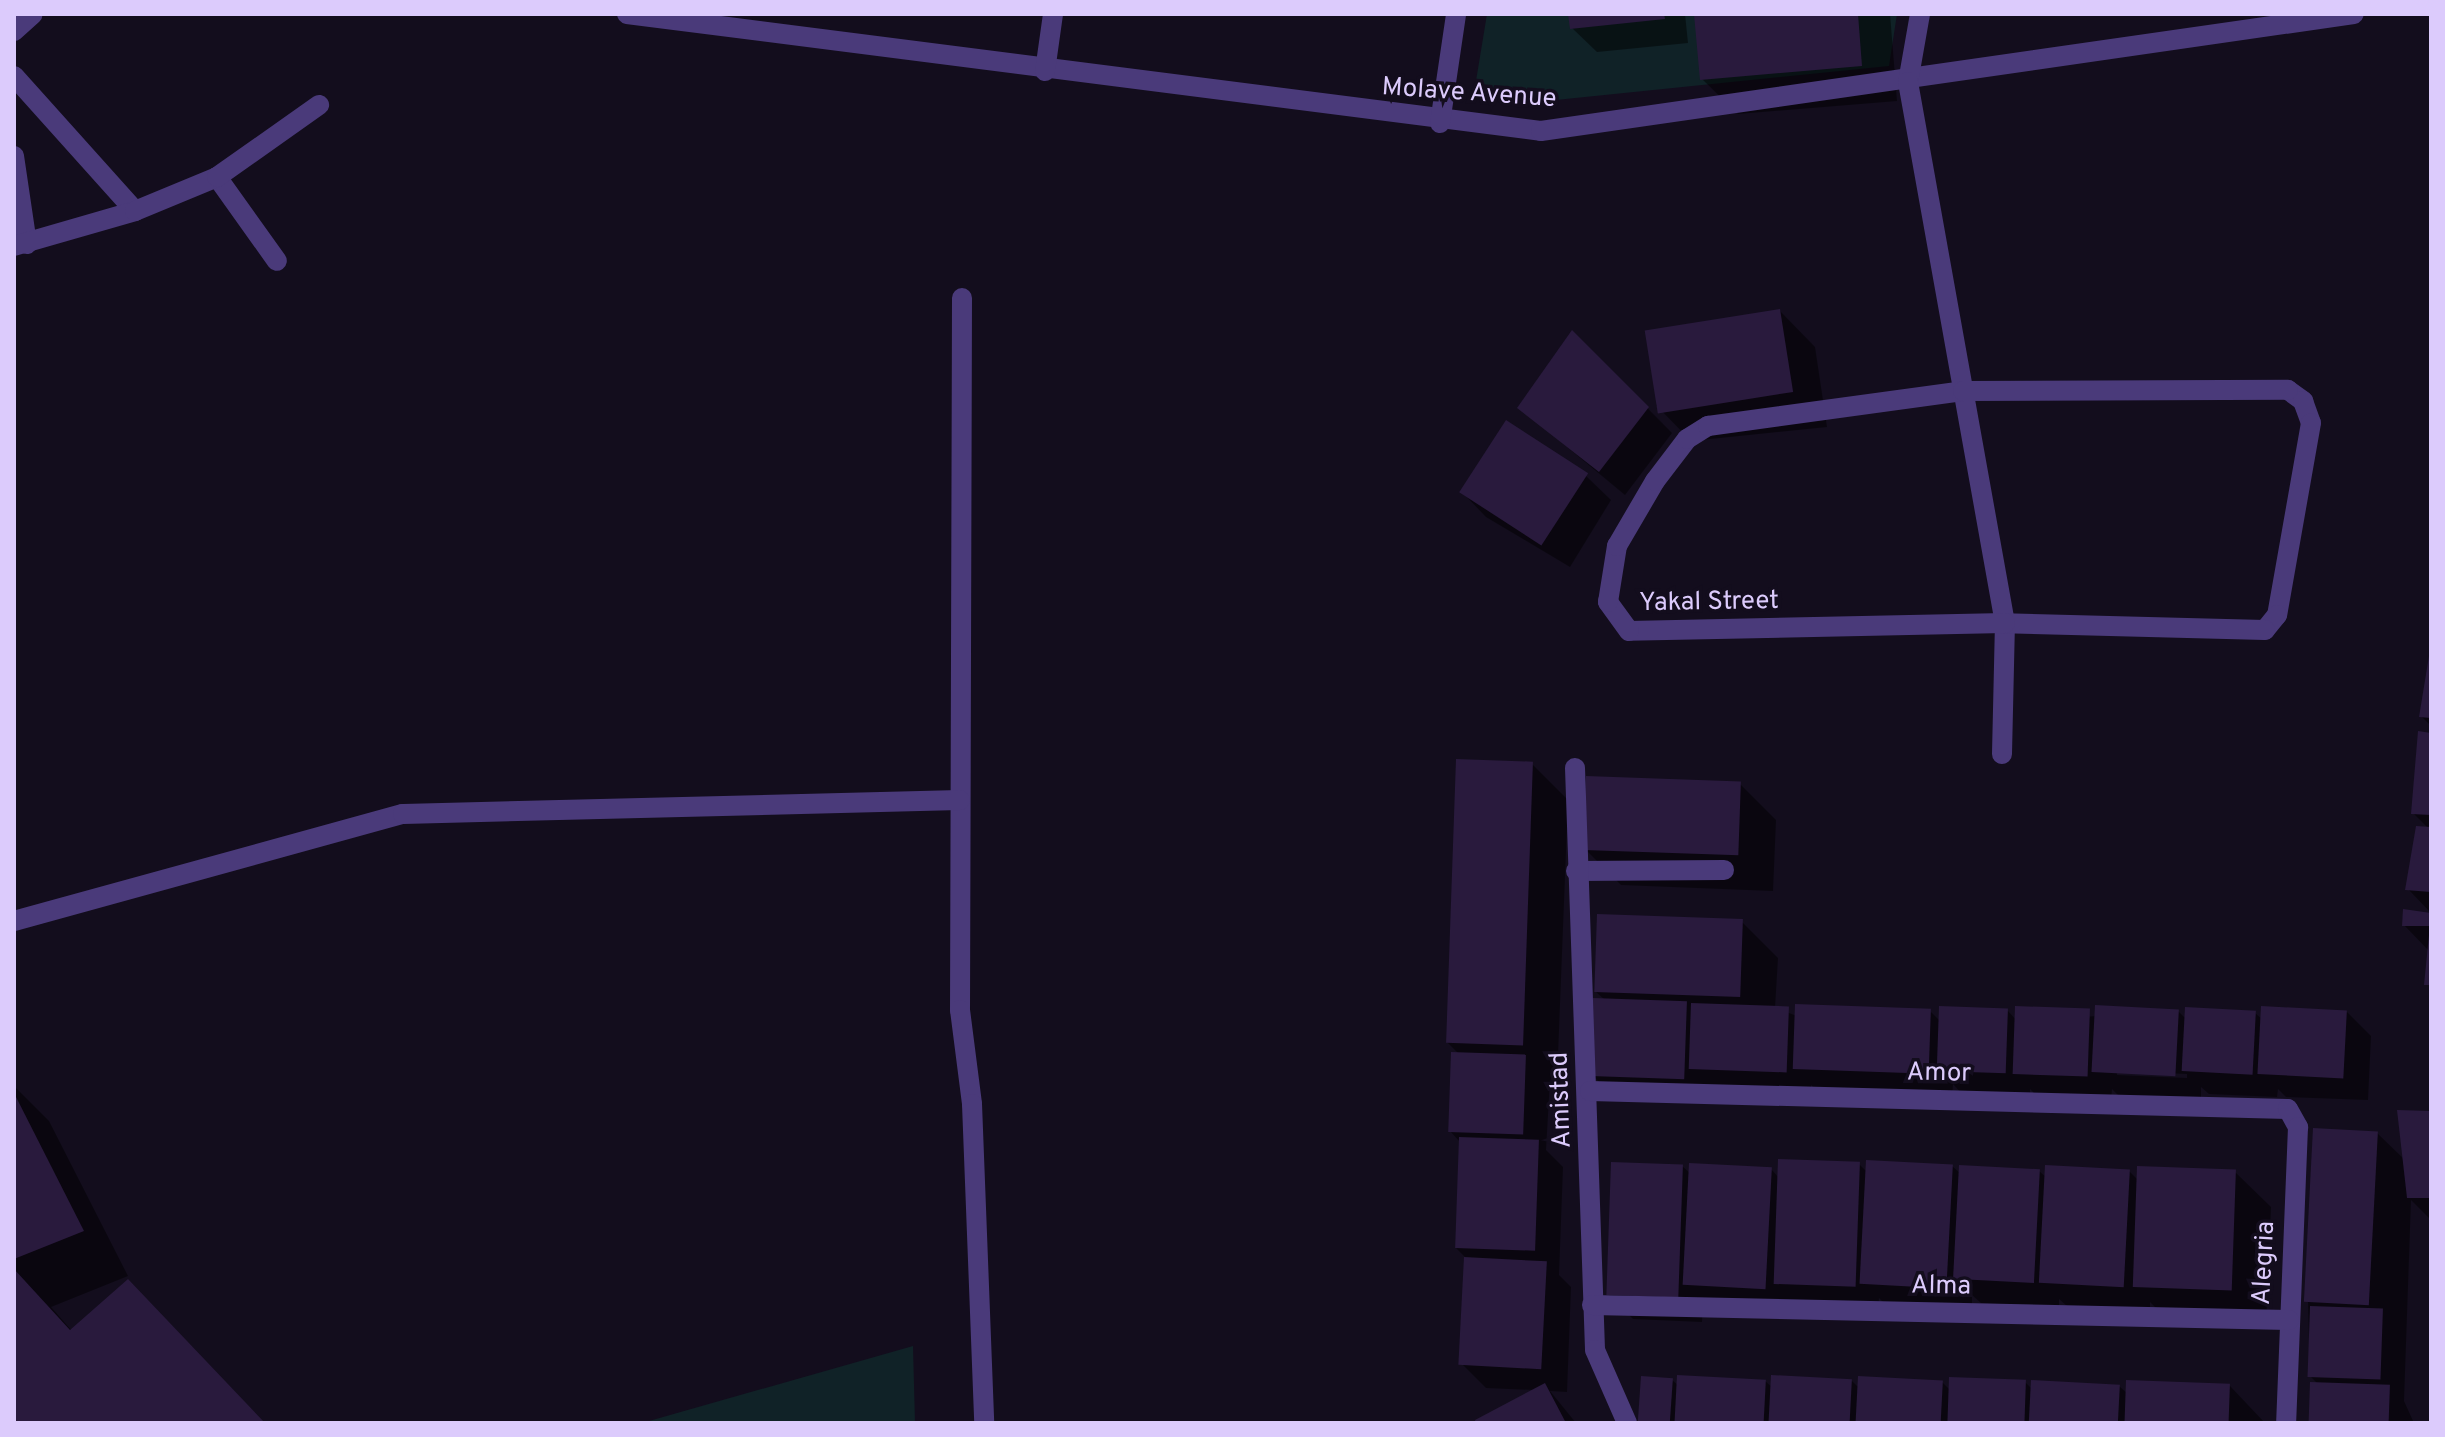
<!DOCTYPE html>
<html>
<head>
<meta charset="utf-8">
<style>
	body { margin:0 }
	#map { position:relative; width:2445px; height:1437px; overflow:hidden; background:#130d1d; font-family:Overpass,sans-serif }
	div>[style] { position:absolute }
	.green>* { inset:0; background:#102227 }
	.shadow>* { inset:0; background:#0007 }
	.building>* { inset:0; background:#291a3d; transform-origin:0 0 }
	.lane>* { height:20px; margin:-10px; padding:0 10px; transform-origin:10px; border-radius:10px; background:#4a3a7a }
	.street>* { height:20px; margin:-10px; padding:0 10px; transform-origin:10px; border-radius:10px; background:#4a3a7a }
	span { translate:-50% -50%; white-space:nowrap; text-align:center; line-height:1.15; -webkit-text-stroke:7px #130d1d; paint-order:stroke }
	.street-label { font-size:26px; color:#dccbfc }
	.frame { position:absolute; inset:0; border:16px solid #dccbfc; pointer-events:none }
</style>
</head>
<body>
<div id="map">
	<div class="green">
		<div style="clip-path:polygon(1487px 14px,1897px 14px,1889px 66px,1546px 101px,1474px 93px)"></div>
		<div style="clip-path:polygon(913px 1346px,915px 1423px,642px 1423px)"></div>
	</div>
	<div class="shadow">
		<div style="clip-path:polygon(1570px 14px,1685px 14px,1688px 43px,1597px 52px,1572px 28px)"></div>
		<div style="clip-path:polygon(1696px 14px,1890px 14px,1897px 101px,1738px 114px,1702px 79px)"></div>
		<div style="clip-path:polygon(1780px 311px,1815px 347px,1827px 427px,1691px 441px,1656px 405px)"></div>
		<div style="clip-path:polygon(1573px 333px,1672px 433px,1625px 495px,1520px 408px)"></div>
		<div style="clip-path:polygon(1586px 476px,1611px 500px,1570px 567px,1486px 517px,1462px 492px)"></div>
		<div style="clip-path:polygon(2431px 658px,2431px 726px,2421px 716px)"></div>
		<div style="clip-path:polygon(2431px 735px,2431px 913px,2408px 889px,2429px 829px,2413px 813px)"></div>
		<div style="clip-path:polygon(1532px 764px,1568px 800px,1557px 1081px,1550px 1080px,1546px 1150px,1563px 1167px,1559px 1275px,1571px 1287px,1567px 1392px,1550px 1391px,1576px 1423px,1479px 1423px,1534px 1390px,1486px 1388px,1462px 1364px,1466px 1258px,1456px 1248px,1460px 1142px,1450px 1131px,1459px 1054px,1447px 1042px)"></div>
		<div style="clip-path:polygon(1740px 784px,1776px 820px,1773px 891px,1621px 885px,1585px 849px)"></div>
		<div style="clip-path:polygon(2431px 915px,2431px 989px,2429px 951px,2404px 925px)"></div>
		<div style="clip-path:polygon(evenodd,1742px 922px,1778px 958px,1775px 1008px,1797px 1016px,1930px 1011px,1940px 1021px,2008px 1011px,2017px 1021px,2178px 1011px,2186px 1019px,2255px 1013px,2263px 1020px,2346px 1011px,2371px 1036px,2368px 1100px,2286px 1097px,2278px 1089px,2277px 1097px,2209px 1094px,2201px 1087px,2201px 1099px,2119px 1096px,2112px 1089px,2111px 1101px,2039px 1098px,2030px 1089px,2030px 1098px,1963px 1095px,1953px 1084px,1952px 1098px,1819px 1093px,1811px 1085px,1811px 1097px,1617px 1100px,1592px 1075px,1605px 1000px,1596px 992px,1742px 922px,2117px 1071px,2187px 1074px,2187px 1078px,2117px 1075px,2117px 1071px)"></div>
		<div style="clip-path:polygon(14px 1086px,49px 1121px,128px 1276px,51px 1307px,72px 1331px,264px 1423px,14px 1423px)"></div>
		<div style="clip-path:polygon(2431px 1113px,2431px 1220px,2411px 1200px,2404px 1401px,2414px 1423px,2310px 1423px,2318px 1384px,2310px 1376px,2308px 1302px,2377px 1133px,2405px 1160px)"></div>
		<div style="clip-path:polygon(1859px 1164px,1868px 1173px,1952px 1166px,1961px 1174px,2039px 1171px,2047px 1178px,2129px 1171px,2138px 1180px,2235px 1172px,2271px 1207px,2266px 1326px,2170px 1322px,2150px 1302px,2150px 1310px,2067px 1306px,2059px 1299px,2059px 1307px,1981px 1303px,1972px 1295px,1972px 1311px,1888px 1307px,1879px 1298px,1878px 1311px,1703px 1300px,1702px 1322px,1633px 1319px,1608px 1294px,1682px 1166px,1691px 1174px,1771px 1169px,1779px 1178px)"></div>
		<div style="clip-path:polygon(1672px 1380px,1679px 1386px,1765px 1381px,1773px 1388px,1851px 1380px,1860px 1389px,1942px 1382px,1950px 1390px,2025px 1382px,2033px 1390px,2119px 1386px,2128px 1394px,2230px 1386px,2265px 1423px,1641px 1423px)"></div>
	</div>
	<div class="building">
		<div style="clip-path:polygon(1568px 14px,1664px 14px,1665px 19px,1570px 29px)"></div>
		<div style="clip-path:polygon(1694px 14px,1858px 14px,1862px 66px,1700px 80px)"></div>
		<div style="left:1780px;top:309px;width:84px;height:137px;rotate:81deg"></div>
		<div style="clip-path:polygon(1572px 330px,1649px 407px,1599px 472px,1517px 408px)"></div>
		<div style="left:1506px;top:420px;width:98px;height:86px;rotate:33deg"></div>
		<div style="clip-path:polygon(2429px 656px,2431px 656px,2431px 718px,2419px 717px)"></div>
		<div style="clip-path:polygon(2418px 731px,2431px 733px,2431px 815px,2411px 814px)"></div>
		<div style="left:1456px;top:759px;width:77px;height:284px;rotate:2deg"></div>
		<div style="left:1586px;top:776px;width:155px;height:74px;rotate:2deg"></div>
		<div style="clip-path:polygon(2416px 826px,2431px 827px,2431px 892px,2405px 890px)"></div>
		<div style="clip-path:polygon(2403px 909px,2431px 913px,2431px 926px,2402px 926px)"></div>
		<div style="left:1597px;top:914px;width:146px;height:78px;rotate:2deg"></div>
		<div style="clip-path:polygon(2429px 935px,2431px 935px,2431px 985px,2424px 985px)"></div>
		<div style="left:1593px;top:998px;width:94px;height:78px;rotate:2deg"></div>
		<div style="left:1691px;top:1003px;width:98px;height:66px;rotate:2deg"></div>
		<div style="left:1795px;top:1004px;width:136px;height:65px;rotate:2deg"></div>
		<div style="left:2095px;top:1005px;width:84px;height:67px;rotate:3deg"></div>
		<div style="left:1939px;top:1006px;width:69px;height:65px;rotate:2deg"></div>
		<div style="left:2015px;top:1006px;width:75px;height:68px;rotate:2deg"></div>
		<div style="left:2261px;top:1006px;width:86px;height:68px;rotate:3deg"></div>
		<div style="left:2185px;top:1007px;width:71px;height:64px;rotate:3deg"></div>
		<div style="left:1451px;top:1052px;width:75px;height:80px;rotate:2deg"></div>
		<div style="clip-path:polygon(14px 1093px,84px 1231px,14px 1259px)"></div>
		<div style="clip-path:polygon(2397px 1110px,2431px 1111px,2431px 1198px,2407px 1198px)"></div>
		<div style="left:2313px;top:1128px;width:65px;height:174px;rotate:3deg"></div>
		<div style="left:1459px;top:1137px;width:80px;height:111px;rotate:2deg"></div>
		<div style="left:1778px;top:1159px;width:82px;height:125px;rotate:2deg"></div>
		<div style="left:1866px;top:1160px;width:87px;height:124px;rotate:3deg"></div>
		<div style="left:1611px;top:1162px;width:72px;height:133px;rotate:2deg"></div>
		<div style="left:1689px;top:1163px;width:83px;height:122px;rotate:3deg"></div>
		<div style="left:1959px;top:1165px;width:81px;height:114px;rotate:3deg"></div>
		<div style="left:2045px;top:1165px;width:85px;height:118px;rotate:3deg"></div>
		<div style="left:2137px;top:1166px;width:99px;height:121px;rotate:2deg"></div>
		<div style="left:1464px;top:1257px;width:83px;height:108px;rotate:3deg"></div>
		<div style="clip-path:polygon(14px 1269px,70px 1330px,128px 1279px,265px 1423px,14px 1423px)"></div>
		<div style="left:2310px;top:1306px;width:73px;height:71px;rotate:2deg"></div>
		<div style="left:1677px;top:1375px;width:89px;height:48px;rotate:3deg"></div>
		<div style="left:1771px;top:1375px;width:81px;height:48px;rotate:3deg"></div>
		<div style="left:1641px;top:1376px;width:32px;height:47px;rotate:4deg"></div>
		<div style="left:1858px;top:1376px;width:85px;height:47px;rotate:3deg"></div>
		<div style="left:1949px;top:1377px;width:77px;height:46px;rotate:2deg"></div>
		<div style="left:2031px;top:1380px;width:89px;height:43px;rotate:3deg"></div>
		<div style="left:2126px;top:1380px;width:104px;height:43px;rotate:2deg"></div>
		<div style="left:2310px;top:1382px;width:80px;height:41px;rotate:2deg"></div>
		<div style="clip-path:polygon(1545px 1383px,1566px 1423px,1476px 1423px,1475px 1420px)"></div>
	</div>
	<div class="lane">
		<div style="left:217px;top:177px;width:103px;rotate:54.5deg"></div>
		<div style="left:962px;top:298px;width:712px;rotate:90.16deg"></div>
		<div style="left:960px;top:1010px;width:95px;rotate:82.7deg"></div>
		<div style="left:972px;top:1104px;width:319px;rotate:87.8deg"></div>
		<div style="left:2002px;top:754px;width:131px;rotate:-88.7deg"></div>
		<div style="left:1576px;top:871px;width:148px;rotate:-0.4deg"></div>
		<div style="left:14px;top:921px;width:403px;rotate:-15.4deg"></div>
		<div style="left:403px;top:814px;width:557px;rotate:-1.44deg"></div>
	</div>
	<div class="street">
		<div style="left:627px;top:14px;width:921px;rotate:7.29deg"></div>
		<div style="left:1541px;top:131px;width:821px;rotate:-8.19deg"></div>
		<div style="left:1920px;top:14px;width:69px;rotate:100deg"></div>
		<div style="left:1908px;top:82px;width:550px;rotate:79.84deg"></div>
		<div style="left:14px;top:31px;width:25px;rotate:-42deg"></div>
		<div style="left:1045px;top:71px;width:58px;rotate:-82deg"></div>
		<div style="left:14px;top:76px;width:181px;rotate:48.1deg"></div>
		<div style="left:1440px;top:123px;width:110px;rotate:-81.6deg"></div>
		<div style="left:14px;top:156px;width:89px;rotate:81.6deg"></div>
		<div style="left:14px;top:246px;width:126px;rotate:-16.1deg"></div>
		<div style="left:135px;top:211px;width:89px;rotate:-22.5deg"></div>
		<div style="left:217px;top:177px;width:125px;rotate:-35.2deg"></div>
		<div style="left:2288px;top:390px;width:19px;rotate:36deg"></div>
		<div style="left:2303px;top:401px;width:23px;rotate:70deg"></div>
		<div style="left:2311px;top:423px;width:195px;rotate:100deg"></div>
		<div style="left:2277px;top:615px;width:19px;rotate:129deg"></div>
		<div style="left:2265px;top:630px;width:260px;rotate:-178.5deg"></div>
		<div style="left:2005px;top:623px;width:376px;rotate:178.8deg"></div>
		<div style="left:1629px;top:631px;width:36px;rotate:-126deg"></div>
		<div style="left:1608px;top:602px;width:57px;rotate:-80.9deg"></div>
		<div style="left:1617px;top:546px;width:75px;rotate:-59.7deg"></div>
		<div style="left:1655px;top:481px;width:53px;rotate:-52.7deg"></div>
		<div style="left:1687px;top:439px;width:25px;rotate:-32deg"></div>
		<div style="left:1708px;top:426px;width:257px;rotate:-7.8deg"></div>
		<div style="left:1963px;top:391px;width:325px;rotate:-0.2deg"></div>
		<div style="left:1575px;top:768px;width:582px;rotate:88.03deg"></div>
		<div style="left:1595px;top:1350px;width:80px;rotate:66.3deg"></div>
		<div style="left:1590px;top:1091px;width:698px;rotate:1.48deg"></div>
		<div style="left:2288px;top:1109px;width:21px;rotate:61deg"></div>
		<div style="left:2298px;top:1127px;width:296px;rotate:92.3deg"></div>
		<div style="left:1592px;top:1305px;width:697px;rotate:1.23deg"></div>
	</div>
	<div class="street-label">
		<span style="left:1469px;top:94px;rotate:4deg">Molave Avenue</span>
		<span style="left:1709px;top:603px;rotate:-1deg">Yakal Street</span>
		<span style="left:1939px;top:1074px;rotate:1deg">Amor</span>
		<span style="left:1562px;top:1100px;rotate:-92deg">Amistad</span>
		<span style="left:2265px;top:1263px;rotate:-87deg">Alegria</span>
		<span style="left:1941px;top:1287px;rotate:1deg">Alma</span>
	</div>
	<div class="frame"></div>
</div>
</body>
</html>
